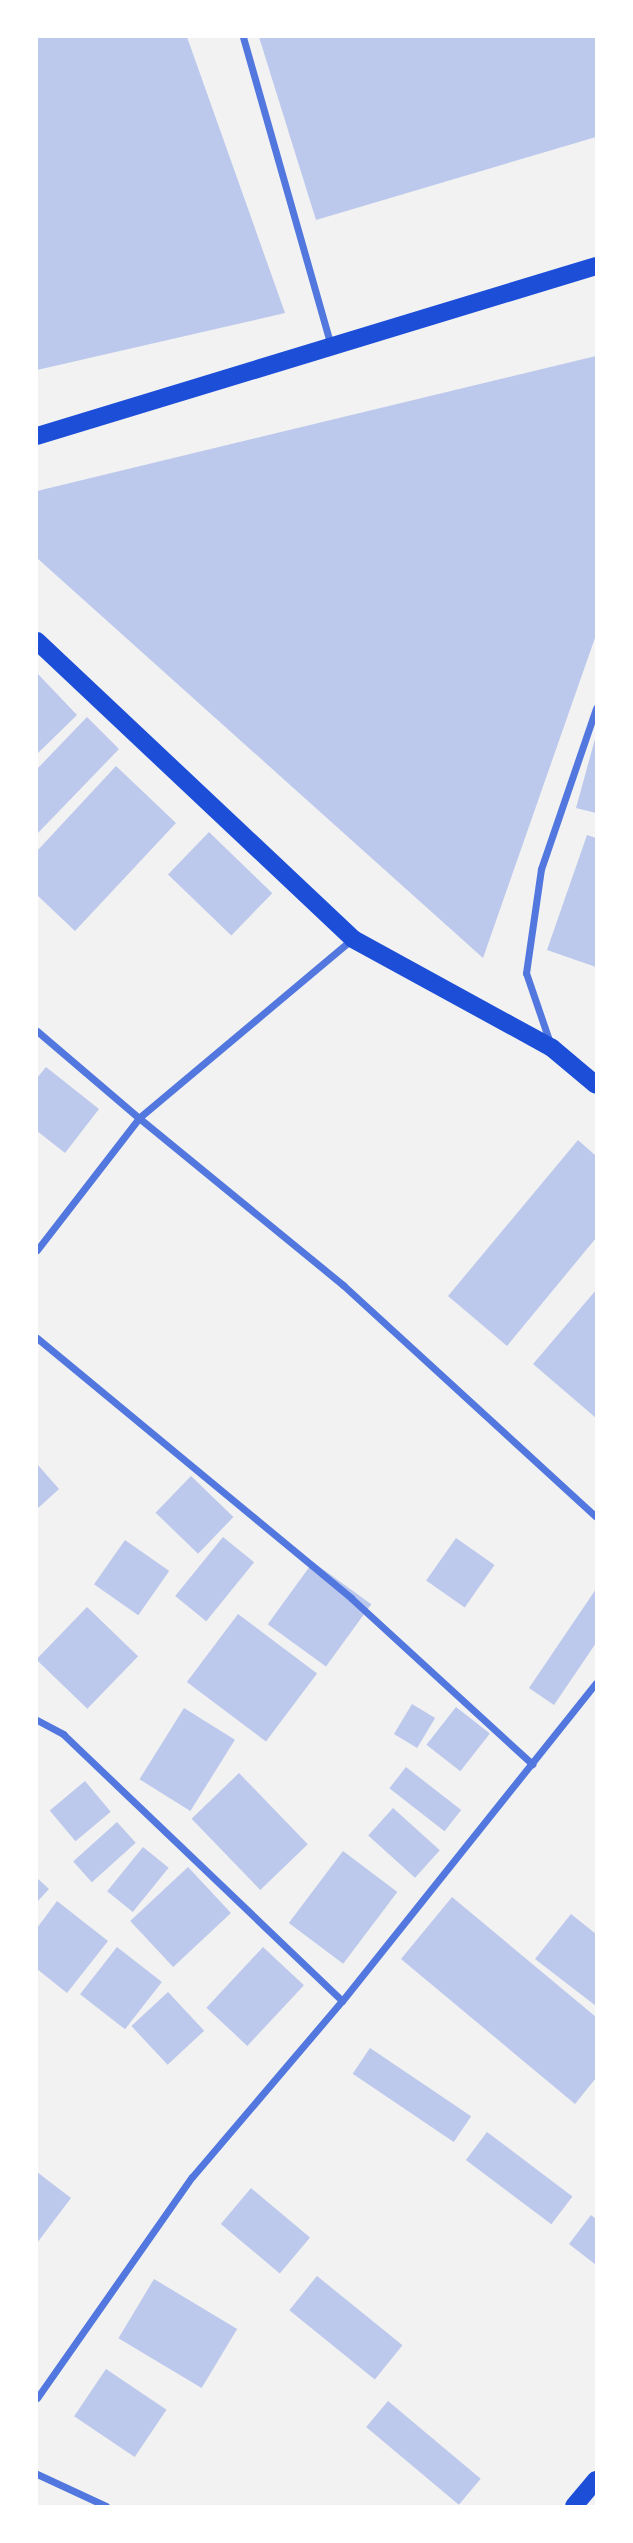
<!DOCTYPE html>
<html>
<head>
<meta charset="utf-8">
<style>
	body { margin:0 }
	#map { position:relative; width:633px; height:2543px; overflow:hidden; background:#f2f2f2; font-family:"IBM Plex Serif",serif }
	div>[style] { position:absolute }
	.building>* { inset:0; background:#bdc9ec; transform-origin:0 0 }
	.minor>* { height:7px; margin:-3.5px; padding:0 3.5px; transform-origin:3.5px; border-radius:3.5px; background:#5277de }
	.primary>* { height:18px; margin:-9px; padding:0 9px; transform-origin:9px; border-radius:9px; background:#1d4ed8 }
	span { translate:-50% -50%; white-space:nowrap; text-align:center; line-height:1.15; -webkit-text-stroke:7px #fff; paint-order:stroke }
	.frame { position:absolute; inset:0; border:38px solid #fff; pointer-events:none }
</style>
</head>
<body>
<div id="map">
	<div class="building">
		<div style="clip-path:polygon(37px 37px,187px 37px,285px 313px,37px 370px)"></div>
		<div style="clip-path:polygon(259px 37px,596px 37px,596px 137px,316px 220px)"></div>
		<div style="clip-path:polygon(596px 356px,596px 635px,483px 958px,37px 558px,37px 491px)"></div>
		<div style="clip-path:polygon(37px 673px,77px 715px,37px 754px)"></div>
		<div style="clip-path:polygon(87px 717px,119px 749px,37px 834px,37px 769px)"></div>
		<div style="clip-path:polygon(595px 739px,596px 739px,596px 813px,576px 808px)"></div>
		<div style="clip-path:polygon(116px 766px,176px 823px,75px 931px,37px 895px,37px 851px)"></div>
		<div style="left:209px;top:832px;width:88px;height:59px;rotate:44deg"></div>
		<div style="clip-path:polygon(587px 835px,596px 838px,596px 967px,547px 950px)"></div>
		<div style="clip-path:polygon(46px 1067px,99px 1109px,65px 1153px,37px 1131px,37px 1078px)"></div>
		<div style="clip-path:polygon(578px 1140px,596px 1156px,596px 1238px,507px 1346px,448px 1296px)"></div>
		<div style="clip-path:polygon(596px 1290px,596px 1418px,533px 1364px)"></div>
		<div style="clip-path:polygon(37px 1464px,59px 1489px,37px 1509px)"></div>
		<div style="left:191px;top:1476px;width:59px;height:51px;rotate:44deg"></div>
		<div style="left:223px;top:1537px;width:40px;height:76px;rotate:39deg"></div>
		<div style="left:456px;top:1538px;width:47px;height:52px;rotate:35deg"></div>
		<div style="left:125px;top:1540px;width:54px;height:54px;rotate:35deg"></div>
		<div style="left:313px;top:1562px;width:72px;height:77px;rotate:36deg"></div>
		<div style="clip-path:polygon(596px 1589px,596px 1643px,554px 1705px,529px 1688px)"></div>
		<div style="left:87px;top:1607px;width:71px;height:73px;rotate:44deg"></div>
		<div style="left:238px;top:1614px;width:99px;height:85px;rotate:37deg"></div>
		<div style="left:412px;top:1704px;width:27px;height:35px;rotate:31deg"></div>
		<div style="left:456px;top:1707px;width:43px;height:48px;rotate:38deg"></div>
		<div style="left:184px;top:1708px;width:60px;height:84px;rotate:32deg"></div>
		<div style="left:406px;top:1767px;width:70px;height:27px;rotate:38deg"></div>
		<div style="left:239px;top:1773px;width:99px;height:66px;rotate:46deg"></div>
		<div style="left:85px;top:1781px;width:40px;height:46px;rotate:50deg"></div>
		<div style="left:393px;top:1808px;width:63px;height:37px;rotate:42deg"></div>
		<div style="left:117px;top:1822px;width:28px;height:59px;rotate:48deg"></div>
		<div style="left:143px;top:1847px;width:33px;height:57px;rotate:39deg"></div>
		<div style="left:343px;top:1851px;width:68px;height:90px;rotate:37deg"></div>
		<div style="left:188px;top:1867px;width:63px;height:79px;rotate:47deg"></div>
		<div style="clip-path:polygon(37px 1878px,49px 1889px,37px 1902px)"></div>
		<div style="clip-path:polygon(452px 1897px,596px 2017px,596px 2078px,575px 2104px,401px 1959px)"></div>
		<div style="clip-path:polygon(57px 1901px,108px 1941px,67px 1993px,37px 1969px,37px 1928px)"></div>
		<div style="clip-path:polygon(571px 1914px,596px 1934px,596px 2006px,535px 1959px)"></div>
		<div style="left:117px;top:1947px;width:57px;height:60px;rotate:38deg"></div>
		<div style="left:263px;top:1947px;width:56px;height:83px;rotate:43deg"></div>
		<div style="left:168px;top:1992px;width:53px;height:50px;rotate:47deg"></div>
		<div style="left:370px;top:2048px;width:122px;height:31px;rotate:34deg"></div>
		<div style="left:487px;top:2132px;width:107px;height:35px;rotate:37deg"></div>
		<div style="clip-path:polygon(37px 2172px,71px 2198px,37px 2243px)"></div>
		<div style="left:251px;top:2188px;width:77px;height:47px;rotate:40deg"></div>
		<div style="clip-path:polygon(591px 2215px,596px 2219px,596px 2265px,569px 2244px)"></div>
		<div style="left:317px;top:2276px;width:110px;height:44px;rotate:39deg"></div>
		<div style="left:154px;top:2279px;width:97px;height:69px;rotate:31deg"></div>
		<div style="left:106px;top:2369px;width:73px;height:57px;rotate:34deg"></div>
		<div style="left:388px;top:2401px;width:121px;height:34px;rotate:40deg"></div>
	</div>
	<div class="minor">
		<div style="left:243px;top:37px;width:321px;rotate:74.1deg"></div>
		<div style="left:351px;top:940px;width:277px;rotate:140deg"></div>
		<div style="left:139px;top:1118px;width:264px;rotate:39.3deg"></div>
		<div style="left:343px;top:1285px;width:343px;rotate:42.5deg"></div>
		<div style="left:37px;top:1031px;width:134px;rotate:40.5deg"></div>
		<div style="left:139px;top:1118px;width:167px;rotate:127.7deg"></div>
		<div style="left:550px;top:1043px;width:74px;rotate:-108.9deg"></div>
		<div style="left:526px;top:973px;width:105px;rotate:-81.8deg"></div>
		<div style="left:541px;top:869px;width:170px;rotate:-71.1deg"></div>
		<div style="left:37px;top:1338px;width:408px;rotate:39.6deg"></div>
		<div style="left:351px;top:1598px;width:246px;rotate:42.5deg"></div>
		<div style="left:37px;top:1720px;width:30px;rotate:28deg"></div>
		<div style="left:63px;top:1734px;width:386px;rotate:43.7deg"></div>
		<div style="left:37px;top:2398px;width:270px;rotate:-55deg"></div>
		<div style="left:192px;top:2177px;width:231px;rotate:-49.6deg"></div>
		<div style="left:342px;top:2001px;width:407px;rotate:-51.4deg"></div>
		<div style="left:37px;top:2474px;width:76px;rotate:24.9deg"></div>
	</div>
	<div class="primary">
		<div style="left:37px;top:436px;width:584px;rotate:-16.92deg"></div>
		<div style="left:37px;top:641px;width:434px;rotate:43.3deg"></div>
		<div style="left:353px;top:939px;width:227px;rotate:28.7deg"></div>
		<div style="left:552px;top:1048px;width:57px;rotate:40.1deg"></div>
		<div style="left:574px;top:2506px;width:34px;rotate:-50deg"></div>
	</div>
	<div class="frame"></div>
</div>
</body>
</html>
